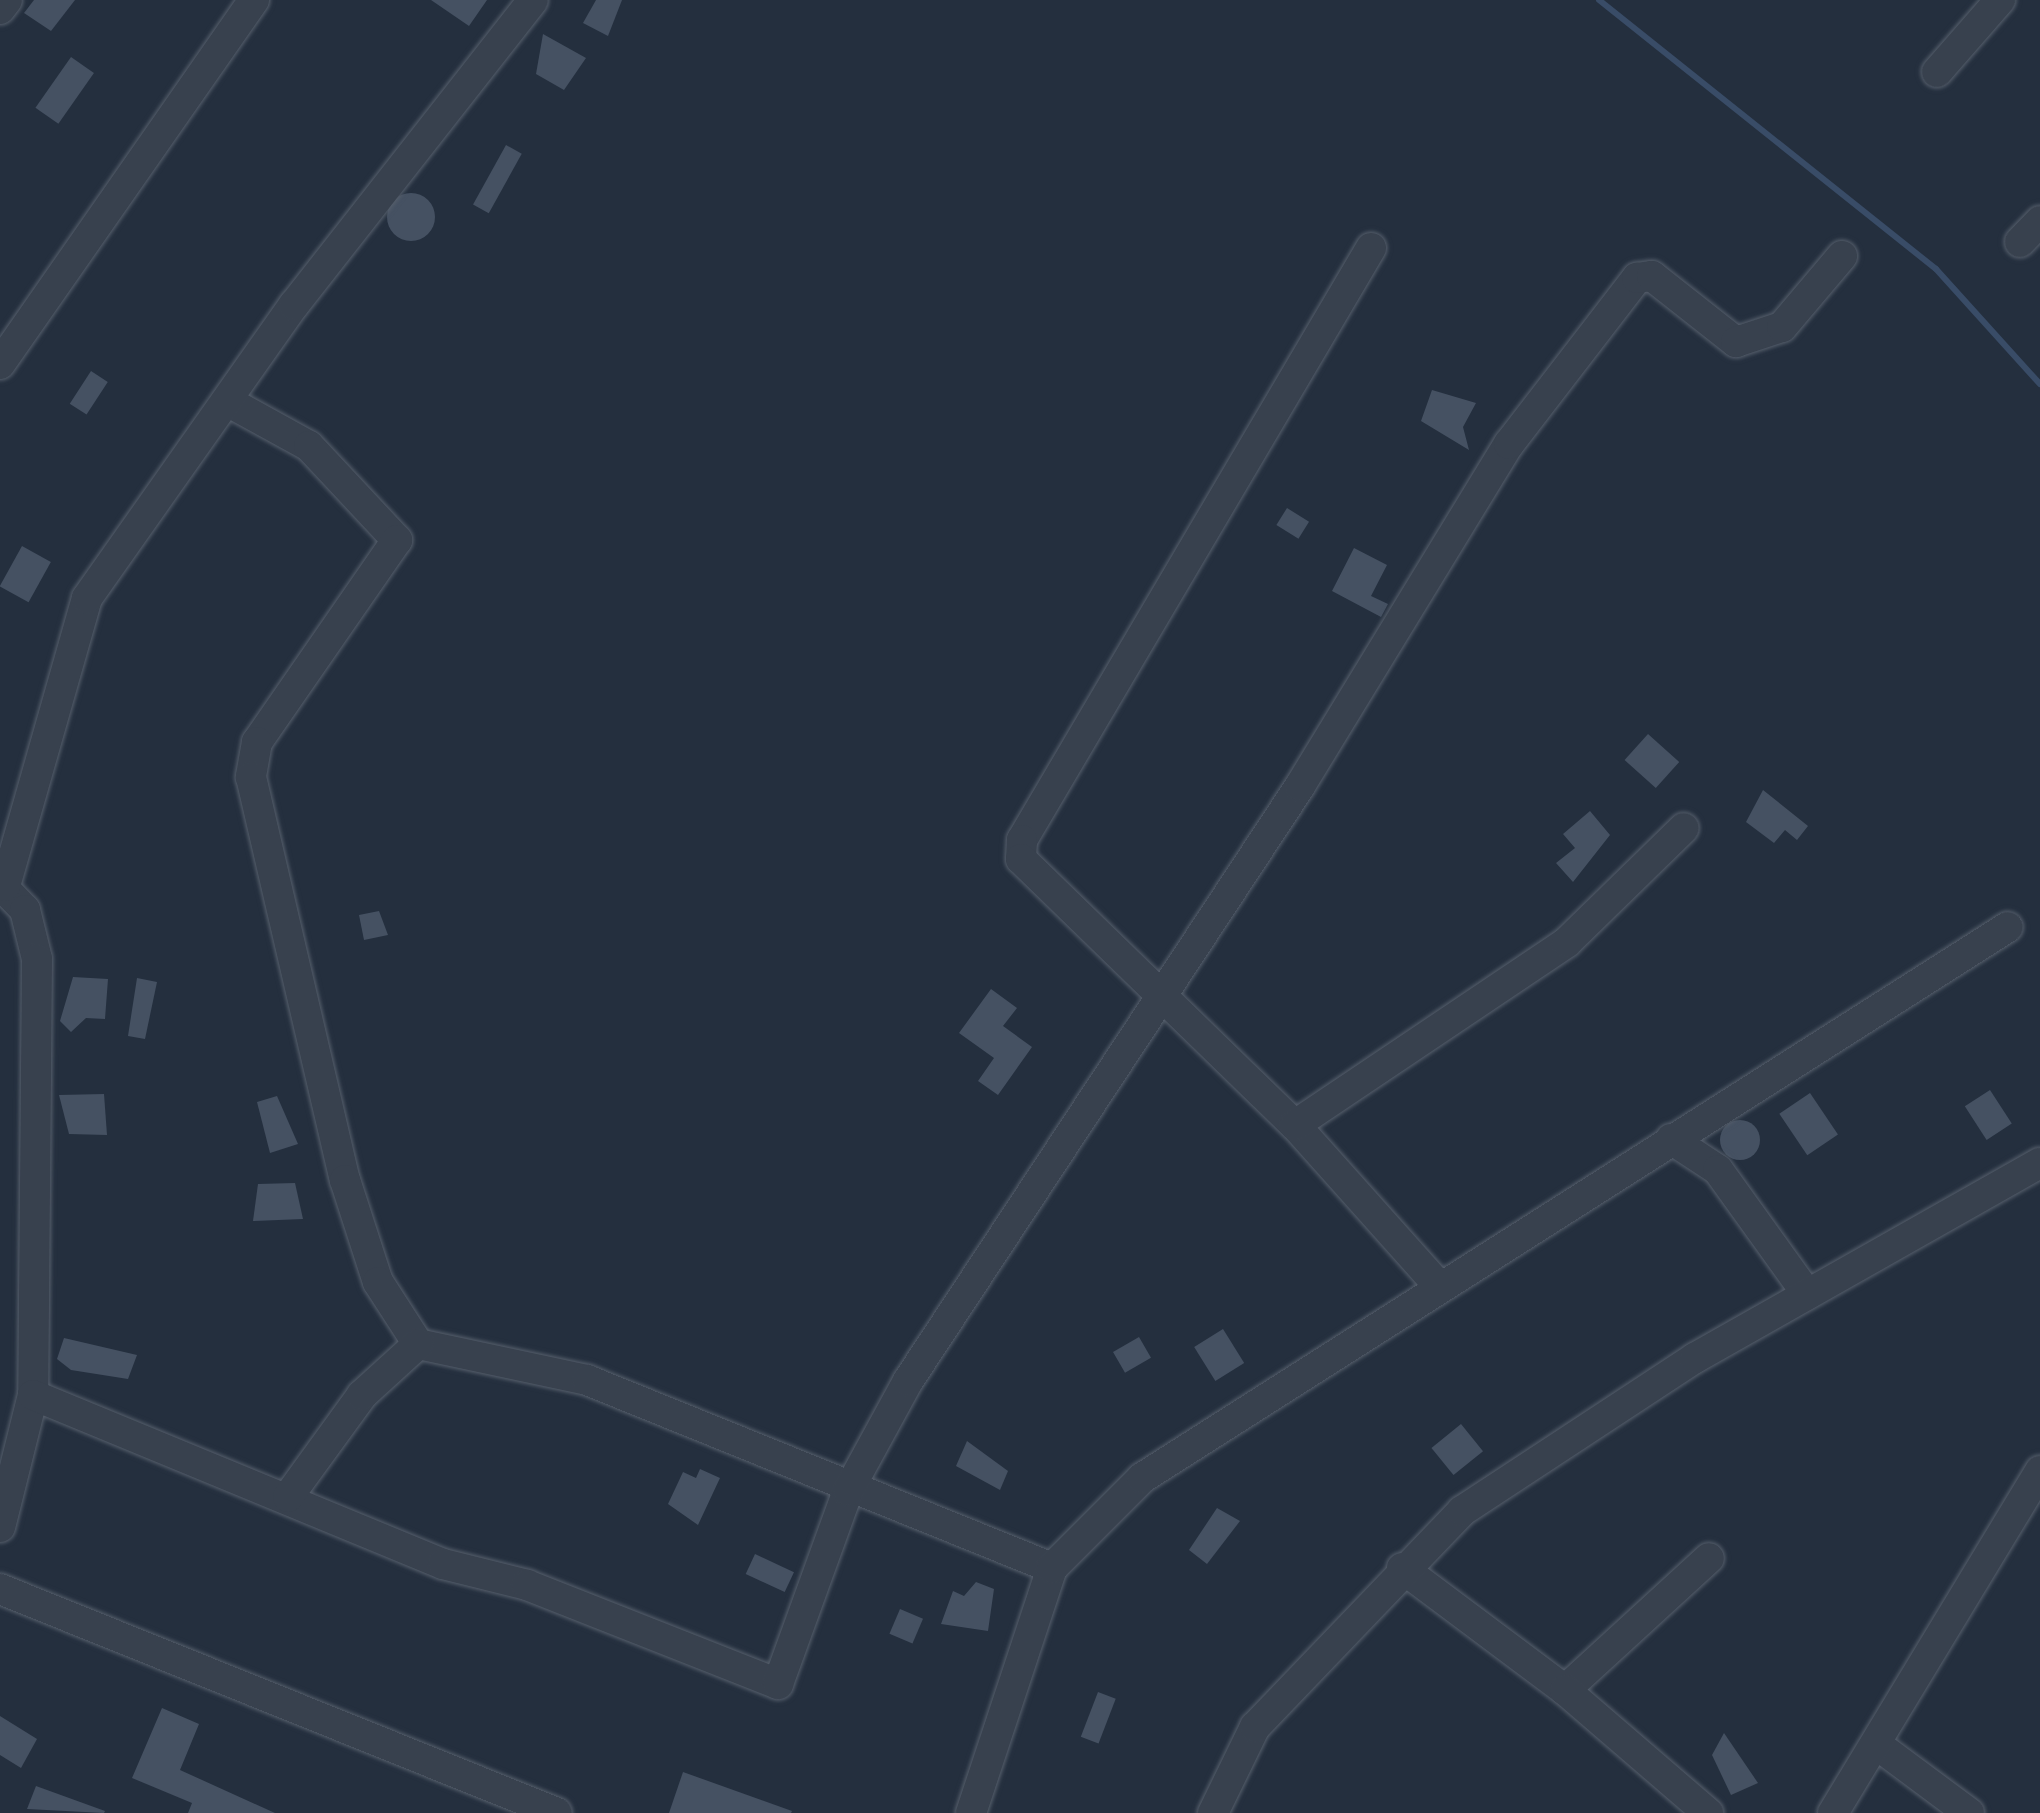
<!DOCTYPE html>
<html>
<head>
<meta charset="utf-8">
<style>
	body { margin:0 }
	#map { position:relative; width:2040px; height:1813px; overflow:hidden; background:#242f3e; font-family:"Source Sans 3",sans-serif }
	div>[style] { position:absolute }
	.stream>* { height:6px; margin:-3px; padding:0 3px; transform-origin:3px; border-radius:3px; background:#394c67 }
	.building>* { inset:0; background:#455162; transform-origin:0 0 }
	.round { border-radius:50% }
	.roads { filter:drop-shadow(0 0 2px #565f6c) drop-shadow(0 0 2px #565f6c) }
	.minor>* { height:30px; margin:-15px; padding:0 15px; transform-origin:15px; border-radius:15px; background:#38414e }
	span { translate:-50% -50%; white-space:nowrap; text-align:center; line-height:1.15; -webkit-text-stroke:9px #1d2633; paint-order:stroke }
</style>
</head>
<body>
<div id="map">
	<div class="stream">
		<div style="left:1599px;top:0;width:431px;rotate:38.6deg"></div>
		<div style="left:1936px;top:269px;width:155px;rotate:47.9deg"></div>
	</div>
	<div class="building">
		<div style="clip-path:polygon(34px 0,75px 0,51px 31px,24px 13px)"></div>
		<div style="clip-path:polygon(431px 0,487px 0,469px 26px)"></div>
		<div style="clip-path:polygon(596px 0,622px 0,608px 36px,583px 23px)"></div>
		<div style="clip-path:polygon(543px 34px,586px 58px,564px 90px,536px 74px)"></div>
		<div style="left:71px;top:57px;width:28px;height:62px;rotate:35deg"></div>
		<div style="left:506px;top:145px;width:18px;height:68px;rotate:29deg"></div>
		<div class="round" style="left:387px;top:193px;width:48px;height:48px"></div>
		<div style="left:91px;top:371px;width:20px;height:39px;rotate:33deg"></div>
		<div style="clip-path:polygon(1432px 390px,1476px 403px,1463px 427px,1469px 450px,1421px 421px)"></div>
		<div style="left:1287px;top:508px;width:26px;height:20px;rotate:32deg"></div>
		<div style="left:22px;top:546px;width:33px;height:46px;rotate:29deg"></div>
		<div style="clip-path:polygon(1354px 548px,1387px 565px,1371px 596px,1388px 604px,1381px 617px,1332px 591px)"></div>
		<div style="left:1648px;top:734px;width:42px;height:35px;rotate:42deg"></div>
		<div style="clip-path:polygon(1763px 790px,1808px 826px,1797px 840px,1785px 830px,1774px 843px,1746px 822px)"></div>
		<div style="clip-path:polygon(1590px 811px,1610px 835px,1573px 882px,1556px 863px,1575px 848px,1563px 834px)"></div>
		<div style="clip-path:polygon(379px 911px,388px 935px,364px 940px,359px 915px)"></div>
		<div style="clip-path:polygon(73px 977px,108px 979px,105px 1019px,86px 1018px,71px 1032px,60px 1021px)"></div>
		<div style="clip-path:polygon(137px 978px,157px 982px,145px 1039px,128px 1036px)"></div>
		<div style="clip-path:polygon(991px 989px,1017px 1008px,1003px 1026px,1032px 1047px,998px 1095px,978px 1081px,994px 1058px,959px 1033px)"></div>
		<div style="left:1990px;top:1090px;width:40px;height:30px;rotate:57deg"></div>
		<div style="left:1810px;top:1093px;width:50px;height:37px;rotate:56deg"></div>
		<div style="clip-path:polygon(104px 1094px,107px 1135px,69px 1134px,59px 1095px)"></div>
		<div style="clip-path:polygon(277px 1096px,298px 1144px,270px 1153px,257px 1102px)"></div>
		<div class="round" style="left:1720px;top:1120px;width:40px;height:40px"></div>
		<div style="clip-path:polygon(295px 1183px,303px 1219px,253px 1221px,258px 1184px)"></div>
		<div style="left:1223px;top:1329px;width:40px;height:34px;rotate:58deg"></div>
		<div style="left:1139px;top:1337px;width:24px;height:30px;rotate:60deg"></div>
		<div style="clip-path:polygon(64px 1338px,137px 1355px,128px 1379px,71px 1370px,57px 1359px)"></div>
		<div style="left:1461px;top:1424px;width:35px;height:38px;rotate:51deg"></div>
		<div style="clip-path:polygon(967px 1441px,1008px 1471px,1000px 1490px,956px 1466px)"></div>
		<div style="clip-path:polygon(700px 1469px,720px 1478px,698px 1525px,668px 1504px,683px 1472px,696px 1478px)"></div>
		<div style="clip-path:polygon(1217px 1508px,1240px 1521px,1207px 1564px,1189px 1550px)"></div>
		<div style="left:755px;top:1554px;width:43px;height:22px;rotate:25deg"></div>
		<div style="clip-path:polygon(976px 1582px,994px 1589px,988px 1631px,941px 1624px,953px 1591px,964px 1596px)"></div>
		<div style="left:900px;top:1609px;width:25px;height:27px;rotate:23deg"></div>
		<div style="left:1098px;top:1692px;width:19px;height:48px;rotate:21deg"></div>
		<div style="clip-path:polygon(162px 1708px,199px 1724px,180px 1770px,275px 1813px,188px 1813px,192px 1803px,132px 1778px)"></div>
		<div style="clip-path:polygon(0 1716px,37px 1739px,21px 1768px,0 1755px)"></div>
		<div style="clip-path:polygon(1724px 1733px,1758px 1783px,1731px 1795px,1712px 1755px)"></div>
		<div style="clip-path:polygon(683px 1772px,792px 1811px,791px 1813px,669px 1813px)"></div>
		<div style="clip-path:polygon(36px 1786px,105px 1811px,104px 1813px,27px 1809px)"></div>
	</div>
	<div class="roads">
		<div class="minor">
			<div style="left:0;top:9px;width:11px;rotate:-52deg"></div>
			<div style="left:1937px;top:72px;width:96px;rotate:-48.8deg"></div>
			<div style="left:2020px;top:242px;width:29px;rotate:-46deg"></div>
			<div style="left:1371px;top:248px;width:687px;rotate:120.52deg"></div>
			<div style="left:1022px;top:840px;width:19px;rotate:93deg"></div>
			<div style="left:1021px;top:859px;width:382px;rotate:44.2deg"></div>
			<div style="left:1295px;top:1125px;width:217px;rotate:48.2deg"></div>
			<div style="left:0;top:364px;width:444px;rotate:-55.1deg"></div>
			<div style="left:229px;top:402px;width:91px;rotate:28.8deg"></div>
			<div style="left:309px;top:446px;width:129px;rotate:46.9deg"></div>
			<div style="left:397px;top:540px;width:246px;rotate:124.7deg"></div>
			<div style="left:257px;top:742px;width:36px;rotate:100deg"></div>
			<div style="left:251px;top:777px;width:414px;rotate:76.9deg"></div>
			<div style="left:345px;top:1180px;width:107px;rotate:72.1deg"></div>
			<div style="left:378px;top:1282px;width:74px;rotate:57.2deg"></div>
			<div style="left:418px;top:1344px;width:173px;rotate:12deg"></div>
			<div style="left:587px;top:1380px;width:502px;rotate:22.01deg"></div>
			<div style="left:0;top:884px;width:36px;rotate:46deg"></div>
			<div style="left:25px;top:910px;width:50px;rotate:76.2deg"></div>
			<div style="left:37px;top:959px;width:436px;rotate:90.5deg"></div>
			<div style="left:33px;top:1395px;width:136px;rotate:104deg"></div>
			<div style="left:5px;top:886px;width:299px;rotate:-74.1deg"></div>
			<div style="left:87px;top:598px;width:359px;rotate:-54.8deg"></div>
			<div style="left:294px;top:305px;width:387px;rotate:-51.9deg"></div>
			<div style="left:1295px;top:1125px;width:328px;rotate:-33.9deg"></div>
			<div style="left:1567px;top:942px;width:163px;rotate:-44.3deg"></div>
			<div style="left:1671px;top:1139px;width:56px;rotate:33.4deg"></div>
			<div style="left:1718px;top:1170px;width:153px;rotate:54.3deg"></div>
			<div style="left:33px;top:1395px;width:443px;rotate:22.4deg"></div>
			<div style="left:443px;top:1564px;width:87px;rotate:14deg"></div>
			<div style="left:527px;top:1585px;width:270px;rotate:21.5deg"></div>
			<div style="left:778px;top:1684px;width:205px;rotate:-70.1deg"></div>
			<div style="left:848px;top:1491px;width:125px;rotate:-61.4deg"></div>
			<div style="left:908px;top:1381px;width:713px;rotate:-56.62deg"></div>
			<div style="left:1300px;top:786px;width:401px;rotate:-58.6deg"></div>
			<div style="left:1509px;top:444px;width:210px;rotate:-52.4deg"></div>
			<div style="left:1637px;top:278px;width:15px;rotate:-8deg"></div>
			<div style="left:1652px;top:276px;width:107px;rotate:38.2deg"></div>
			<div style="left:1736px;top:342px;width:48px;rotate:-18.1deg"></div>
			<div style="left:1782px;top:327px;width:93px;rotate:-49.8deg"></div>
			<div style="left:288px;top:1497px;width:126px;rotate:-54deg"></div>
			<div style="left:362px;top:1395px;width:76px;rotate:-42.3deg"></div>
			<div style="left:1402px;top:1568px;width:204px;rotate:36.8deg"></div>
			<div style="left:1565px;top:1690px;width:195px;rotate:-42.5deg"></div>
			<div style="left:0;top:1589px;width:600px;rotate:21.91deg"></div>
			<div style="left:1565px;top:1690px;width:189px;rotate:40.7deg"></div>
			<div style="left:1880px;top:1747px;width:111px;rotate:36.6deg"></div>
			<div style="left:971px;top:1813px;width:258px;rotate:-71.7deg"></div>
			<div style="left:1052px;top:1568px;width:127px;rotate:-45deg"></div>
			<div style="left:1142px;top:1478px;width:1026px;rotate:-32.47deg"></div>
			<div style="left:1213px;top:1813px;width:96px;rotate:-64deg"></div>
			<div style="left:1255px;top:1727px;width:299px;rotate:-46.2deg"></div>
			<div style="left:1462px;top:1511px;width:279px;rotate:-33.3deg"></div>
			<div style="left:1695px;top:1358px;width:396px;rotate:-29.5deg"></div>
			<div style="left:1833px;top:1813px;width:400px;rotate:-58.8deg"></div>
		</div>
	</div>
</div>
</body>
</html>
